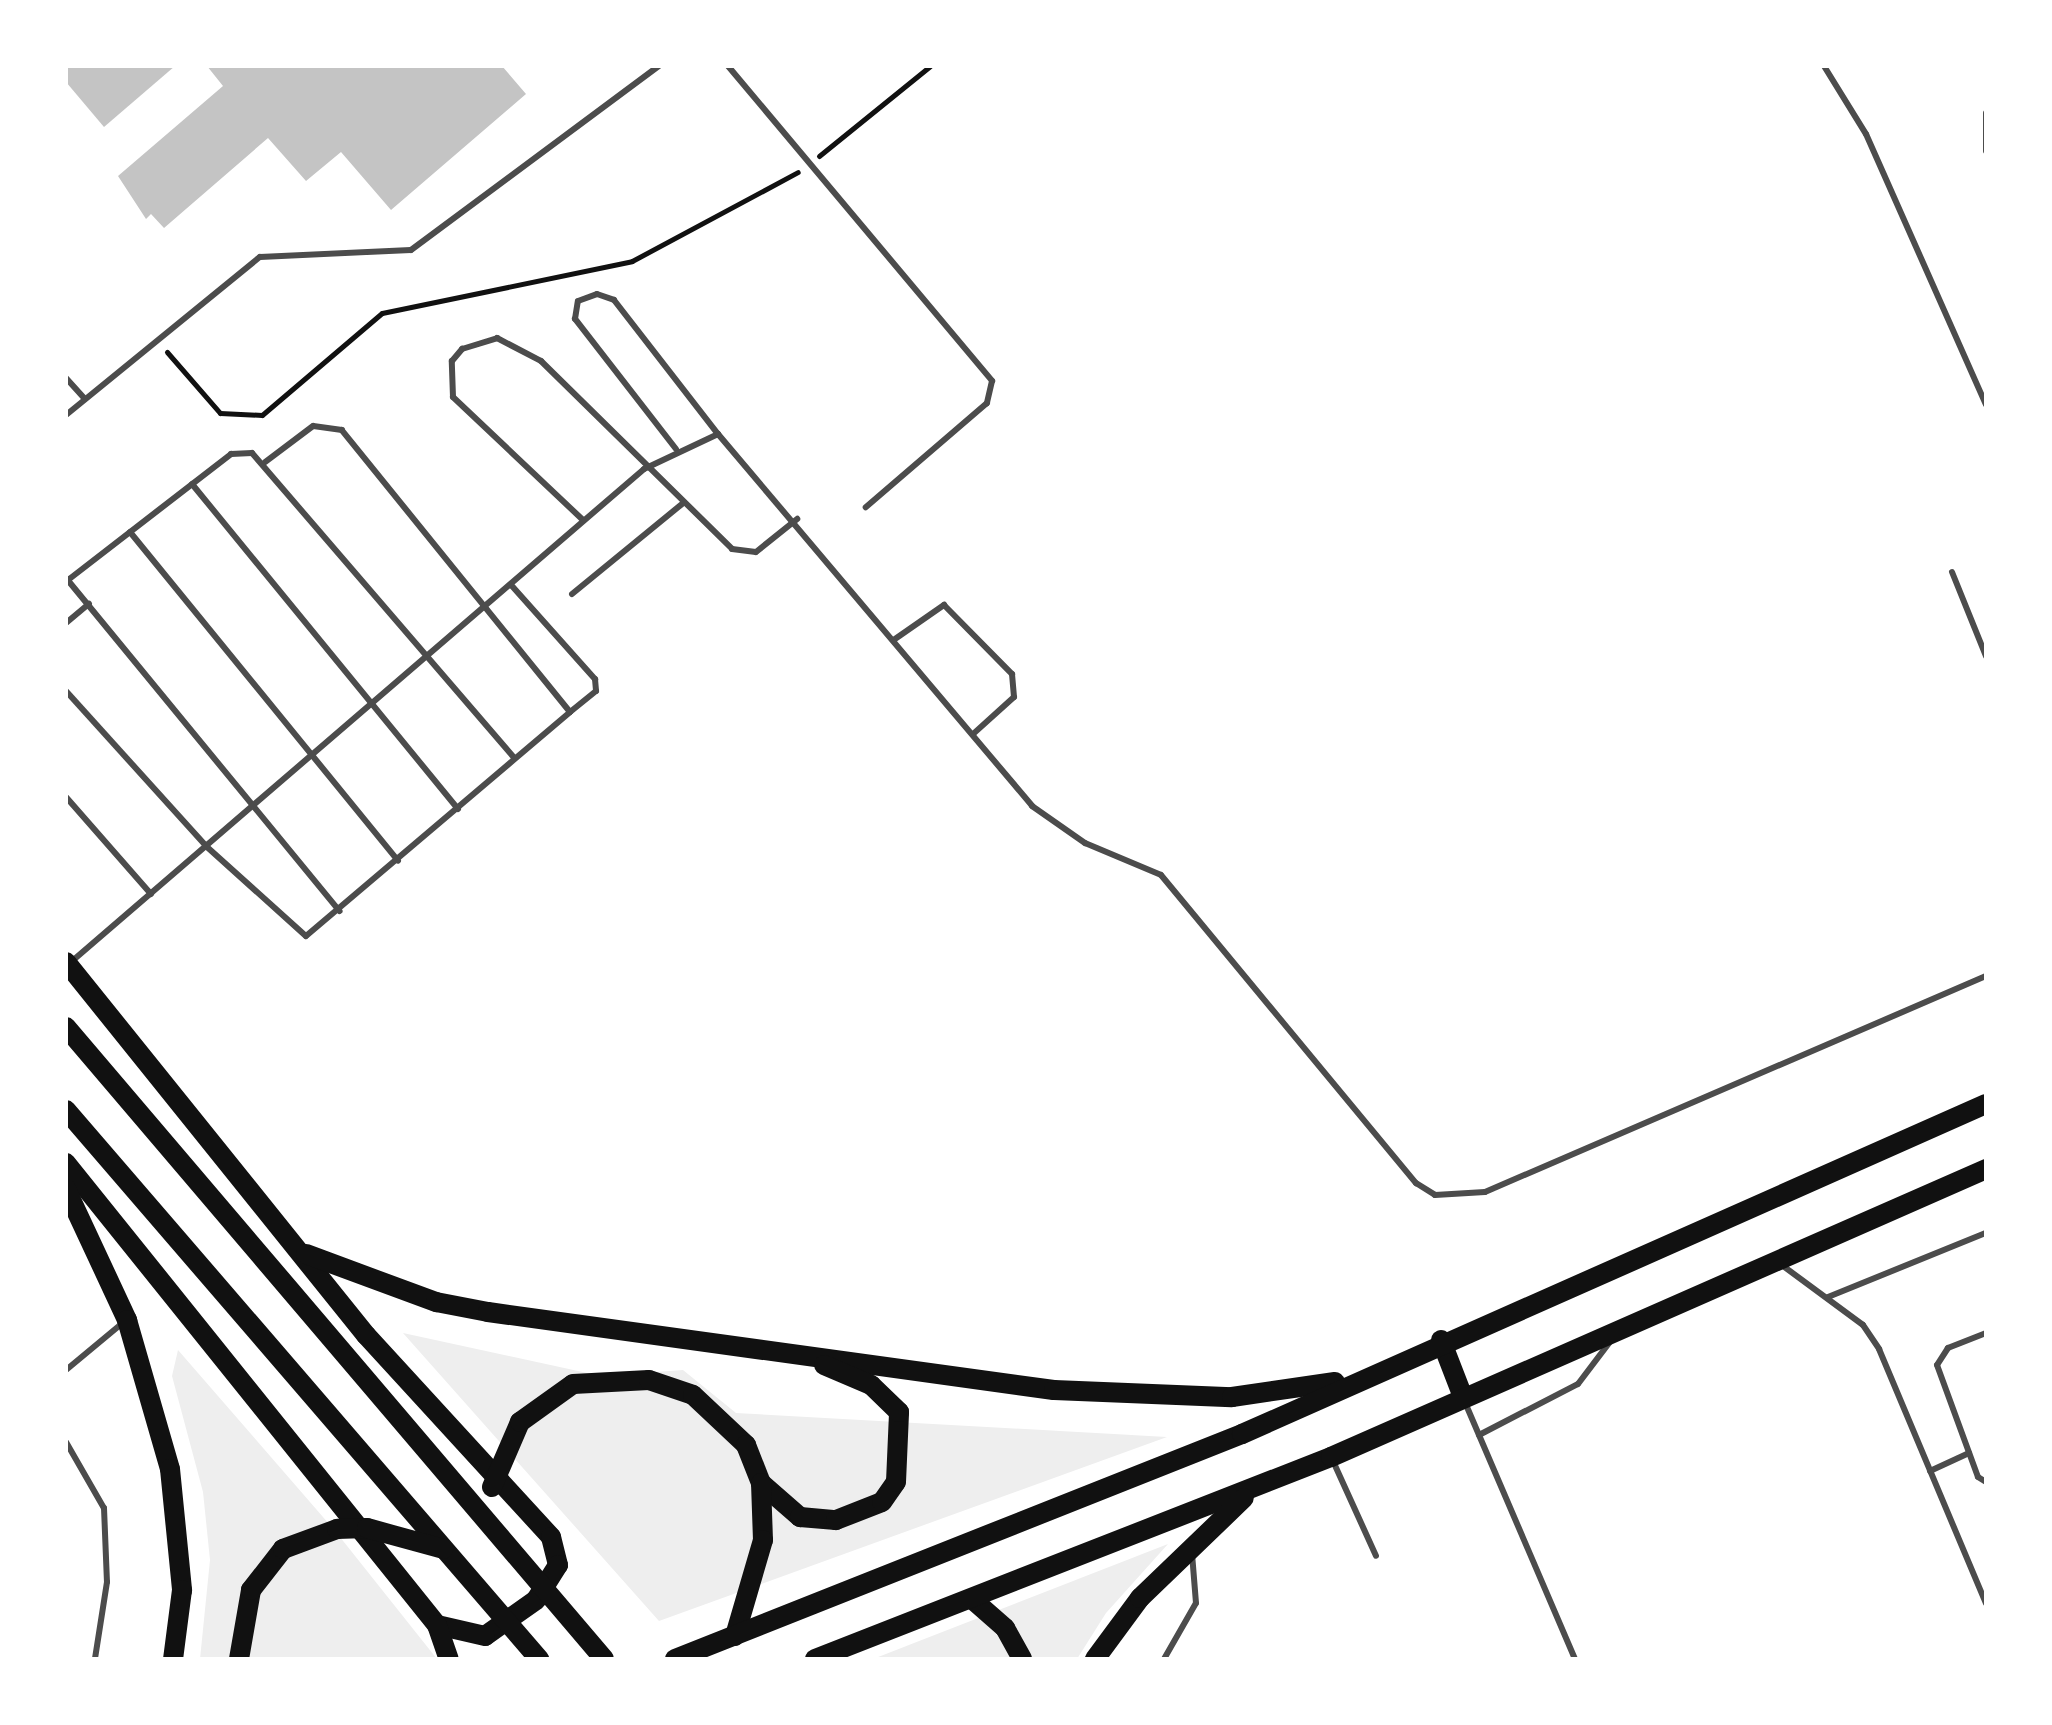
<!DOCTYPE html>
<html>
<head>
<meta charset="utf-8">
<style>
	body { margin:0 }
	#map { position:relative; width:2052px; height:1725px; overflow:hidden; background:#fff; font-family:Montserrat,sans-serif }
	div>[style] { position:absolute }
	.green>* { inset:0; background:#eee }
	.building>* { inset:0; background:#c4c4c4 }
	.path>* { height:5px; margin:-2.5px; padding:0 2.5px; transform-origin:2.5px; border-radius:2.5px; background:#111 }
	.service>* { height:6px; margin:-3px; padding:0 3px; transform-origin:3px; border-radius:3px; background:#4c4c4c }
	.primary>* { height:20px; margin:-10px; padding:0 10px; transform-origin:10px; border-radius:10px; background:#111 }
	span { translate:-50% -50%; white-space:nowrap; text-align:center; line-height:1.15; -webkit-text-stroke:6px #fff; paint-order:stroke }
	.frame { position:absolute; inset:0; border:68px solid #fff; pointer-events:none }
</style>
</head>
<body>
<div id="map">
	<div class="green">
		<div style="clip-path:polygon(403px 1333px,601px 1376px,683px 1370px,736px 1413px,1167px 1437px,659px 1621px)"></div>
		<div style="clip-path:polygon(178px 1350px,336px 1532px,437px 1659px,200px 1659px,210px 1560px,203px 1492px,172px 1376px)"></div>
		<div style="clip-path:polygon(1168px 1544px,1106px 1613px,1077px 1659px,873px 1659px)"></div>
	</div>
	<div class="building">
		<div style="clip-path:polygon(66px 66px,175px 66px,104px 127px,66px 82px)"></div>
		<div style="clip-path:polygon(207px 66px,502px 66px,526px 94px,391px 210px,341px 152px,306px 181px,268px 138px,164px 228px,151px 214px,146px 219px,118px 176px,223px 86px)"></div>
	</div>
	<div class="path">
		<div style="left:819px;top:156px;width:143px;rotate:-39deg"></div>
		<div style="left:167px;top:352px;width:81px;rotate:49deg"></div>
		<div style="left:220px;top:413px;width:42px;rotate:2.7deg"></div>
		<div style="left:262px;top:415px;width:157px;rotate:-40.4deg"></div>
		<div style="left:382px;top:313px;width:255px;rotate:-11.7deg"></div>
		<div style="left:632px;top:261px;width:188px;rotate:-28.2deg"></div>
	</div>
	<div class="service">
		<div style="left:728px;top:66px;width:411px;rotate:50deg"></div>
		<div style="left:992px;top:381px;width:23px;rotate:103deg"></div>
		<div style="left:987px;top:403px;width:160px;rotate:139.3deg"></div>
		<div style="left:1824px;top:66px;width:80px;rotate:58.3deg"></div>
		<div style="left:1866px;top:134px;width:296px;rotate:66.1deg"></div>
		<div style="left:1986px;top:113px;width:38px;rotate:90deg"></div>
		<div style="left:66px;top:378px;width:28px;rotate:48deg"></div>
		<div style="left:66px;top:415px;width:250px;rotate:-39.2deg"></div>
		<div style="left:260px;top:257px;width:151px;rotate:-2.7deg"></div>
		<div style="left:411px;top:250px;width:309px;rotate:-36.6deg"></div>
		<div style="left:676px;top:449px;width:165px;rotate:-127.8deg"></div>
		<div style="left:575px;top:319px;width:18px;rotate:-81deg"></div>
		<div style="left:578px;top:301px;width:20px;rotate:-20deg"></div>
		<div style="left:597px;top:294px;width:18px;rotate:19deg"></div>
		<div style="left:614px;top:300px;width:170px;rotate:52.2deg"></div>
		<div style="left:192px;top:484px;width:420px;rotate:50.7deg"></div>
		<div style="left:583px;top:520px;width:179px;rotate:-136.6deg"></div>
		<div style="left:453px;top:397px;width:36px;rotate:-92deg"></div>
		<div style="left:452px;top:361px;width:16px;rotate:-50deg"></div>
		<div style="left:462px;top:349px;width:37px;rotate:-17deg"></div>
		<div style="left:497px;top:338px;width:50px;rotate:27.6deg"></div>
		<div style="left:541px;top:361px;width:268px;rotate:44.5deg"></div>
		<div style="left:732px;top:549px;width:24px;rotate:7deg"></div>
		<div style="left:756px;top:552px;width:53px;rotate:-38.8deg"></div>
		<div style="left:130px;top:532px;width:424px;rotate:50.8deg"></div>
		<div style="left:1952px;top:572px;width:91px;rotate:68deg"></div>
		<div style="left:66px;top:578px;width:431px;rotate:50.6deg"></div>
		<div style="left:68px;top:580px;width:206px;rotate:-37.7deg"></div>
		<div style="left:231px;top:454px;width:21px;rotate:-3deg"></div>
		<div style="left:252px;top:453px;width:402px;rotate:49.3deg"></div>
		<div style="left:512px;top:586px;width:125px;rotate:48.3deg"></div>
		<div style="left:595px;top:679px;width:12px;rotate:85deg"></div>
		<div style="left:596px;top:691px;width:33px;rotate:141deg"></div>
		<div style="left:572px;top:594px;width:142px;rotate:-39.3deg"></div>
		<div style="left:66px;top:623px;width:30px;rotate:-40deg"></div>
		<div style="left:895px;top:639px;width:60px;rotate:-34.8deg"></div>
		<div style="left:944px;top:605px;width:97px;rotate:45.4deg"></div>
		<div style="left:1012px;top:674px;width:23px;rotate:85deg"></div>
		<div style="left:1014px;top:697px;width:55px;rotate:137.9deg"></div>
		<div style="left:66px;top:691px;width:210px;rotate:47.9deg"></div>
		<div style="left:207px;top:847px;width:133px;rotate:42deg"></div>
		<div style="left:306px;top:936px;width:346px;rotate:-40.3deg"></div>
		<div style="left:570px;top:712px;width:363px;rotate:-129deg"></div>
		<div style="left:342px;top:430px;width:29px;rotate:-172deg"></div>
		<div style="left:313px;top:426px;width:60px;rotate:143.1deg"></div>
		<div style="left:66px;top:797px;width:129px;rotate:48.8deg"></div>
		<div style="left:71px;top:962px;width:756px;rotate:-40.71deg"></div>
		<div style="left:644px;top:469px;width:82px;rotate:-25.3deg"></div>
		<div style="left:718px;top:434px;width:487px;rotate:49.8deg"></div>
		<div style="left:1032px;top:806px;width:65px;rotate:34.9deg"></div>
		<div style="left:1085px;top:843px;width:82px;rotate:22.8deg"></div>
		<div style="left:1161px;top:875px;width:400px;rotate:50.4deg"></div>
		<div style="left:1416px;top:1183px;width:22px;rotate:32deg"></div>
		<div style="left:1435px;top:1195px;width:50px;rotate:-3.4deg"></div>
		<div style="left:1485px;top:1192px;width:546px;rotate:-23.32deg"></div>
		<div style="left:1779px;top:1263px;width:104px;rotate:36.4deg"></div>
		<div style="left:1863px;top:1325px;width:29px;rotate:56deg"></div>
		<div style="left:1879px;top:1349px;width:276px;rotate:67.2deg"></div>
		<div style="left:1828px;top:1297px;width:170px;rotate:-22.1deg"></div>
		<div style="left:1986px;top:1333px;width:41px;rotate:158.5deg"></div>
		<div style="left:1948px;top:1348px;width:20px;rotate:123deg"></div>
		<div style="left:1937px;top:1365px;width:119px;rotate:69.9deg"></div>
		<div style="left:1978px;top:1477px;width:9px;rotate:32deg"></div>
		<div style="left:66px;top:1370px;width:77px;rotate:-39.7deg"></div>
		<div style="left:1464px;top:1400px;width:282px;rotate:66.8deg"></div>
		<div style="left:1479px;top:1435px;width:111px;rotate:-27.3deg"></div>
		<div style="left:1578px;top:1384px;width:56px;rotate:-52.9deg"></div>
		<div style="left:66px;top:1442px;width:76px;rotate:60.1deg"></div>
		<div style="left:104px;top:1508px;width:74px;rotate:87.7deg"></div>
		<div style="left:107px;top:1582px;width:78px;rotate:98.9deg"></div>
		<div style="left:1333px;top:1461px;width:104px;rotate:65.6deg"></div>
		<div style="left:1930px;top:1471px;width:43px;rotate:-24.8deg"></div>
		<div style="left:1164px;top:1659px;width:64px;rotate:-60.3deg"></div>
		<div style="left:1196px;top:1603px;width:50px;rotate:-94.6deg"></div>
	</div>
	<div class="primary">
		<div style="left:66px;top:962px;width:479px;rotate:51.2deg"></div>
		<div style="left:366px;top:1335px;width:274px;rotate:47.5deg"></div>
		<div style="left:551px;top:1537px;width:29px;rotate:76deg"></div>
		<div style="left:558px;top:1565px;width:41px;rotate:122.2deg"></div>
		<div style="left:536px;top:1600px;width:62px;rotate:144.8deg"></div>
		<div style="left:485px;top:1636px;width:49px;rotate:-167.1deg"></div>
		<div style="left:437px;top:1625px;width:593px;rotate:-128.77deg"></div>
		<div style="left:66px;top:1027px;width:830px;rotate:49.59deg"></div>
		<div style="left:66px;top:1110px;width:725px;rotate:49.25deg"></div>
		<div style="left:66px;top:1189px;width:145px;rotate:65deg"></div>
		<div style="left:127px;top:1320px;width:155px;rotate:73.9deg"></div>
		<div style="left:170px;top:1469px;width:122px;rotate:84.3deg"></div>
		<div style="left:182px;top:1590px;width:70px;rotate:97.4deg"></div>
		<div style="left:306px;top:1254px;width:139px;rotate:20.3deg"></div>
		<div style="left:436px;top:1302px;width:53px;rotate:10.9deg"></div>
		<div style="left:488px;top:1312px;width:571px;rotate:7.85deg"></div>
		<div style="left:1054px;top:1390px;width:178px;rotate:2.3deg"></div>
		<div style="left:1232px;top:1397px;width:104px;rotate:-8.3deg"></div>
		<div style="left:1441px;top:1340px;width:61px;rotate:68.9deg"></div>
		<div style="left:761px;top:1483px;width:52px;rotate:41.1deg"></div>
		<div style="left:800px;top:1517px;width:36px;rotate:5deg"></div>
		<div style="left:836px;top:1520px;width:49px;rotate:-21.4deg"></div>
		<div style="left:882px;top:1502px;width:24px;rotate:-55deg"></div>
		<div style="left:896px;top:1482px;width:70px;rotate:-87.5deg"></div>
		<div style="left:899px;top:1412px;width:39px;rotate:-136deg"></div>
		<div style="left:871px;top:1385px;width:51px;rotate:-156.9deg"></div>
		<div style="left:492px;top:1487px;width:71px;rotate:-66.7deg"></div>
		<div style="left:520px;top:1422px;width:65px;rotate:-35.6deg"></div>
		<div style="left:573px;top:1384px;width:76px;rotate:-3deg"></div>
		<div style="left:649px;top:1380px;width:46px;rotate:18.8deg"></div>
		<div style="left:693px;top:1395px;width:73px;rotate:43.3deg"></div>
		<div style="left:746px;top:1445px;width:41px;rotate:68.5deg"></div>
		<div style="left:761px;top:1483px;width:57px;rotate:88deg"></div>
		<div style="left:763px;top:1540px;width:100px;rotate:106.3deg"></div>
		<div style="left:972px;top:1599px;width:44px;rotate:41.3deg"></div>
		<div style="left:1005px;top:1628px;width:35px;rotate:61deg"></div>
		<div style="left:437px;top:1625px;width:36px;rotate:71deg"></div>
		<div style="left:239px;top:1659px;width:70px;rotate:-80.1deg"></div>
		<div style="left:251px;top:1590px;width:52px;rotate:-52deg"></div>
		<div style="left:283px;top:1549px;width:58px;rotate:-20.3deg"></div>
		<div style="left:337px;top:1529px;width:30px;rotate:-2deg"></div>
		<div style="left:367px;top:1528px;width:79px;rotate:15.4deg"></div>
		<div style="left:675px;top:1659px;width:610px;rotate:-21.64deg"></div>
		<div style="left:1242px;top:1434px;width:814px;rotate:-23.92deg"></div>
		<div style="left:815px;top:1659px;width:554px;rotate:-21.38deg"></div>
		<div style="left:1331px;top:1457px;width:716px;rotate:-23.73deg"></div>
		<div style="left:1095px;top:1659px;width:76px;rotate:-53.6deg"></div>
		<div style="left:1140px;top:1598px;width:144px;rotate:-43.9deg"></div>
	</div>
	<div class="frame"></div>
</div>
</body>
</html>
